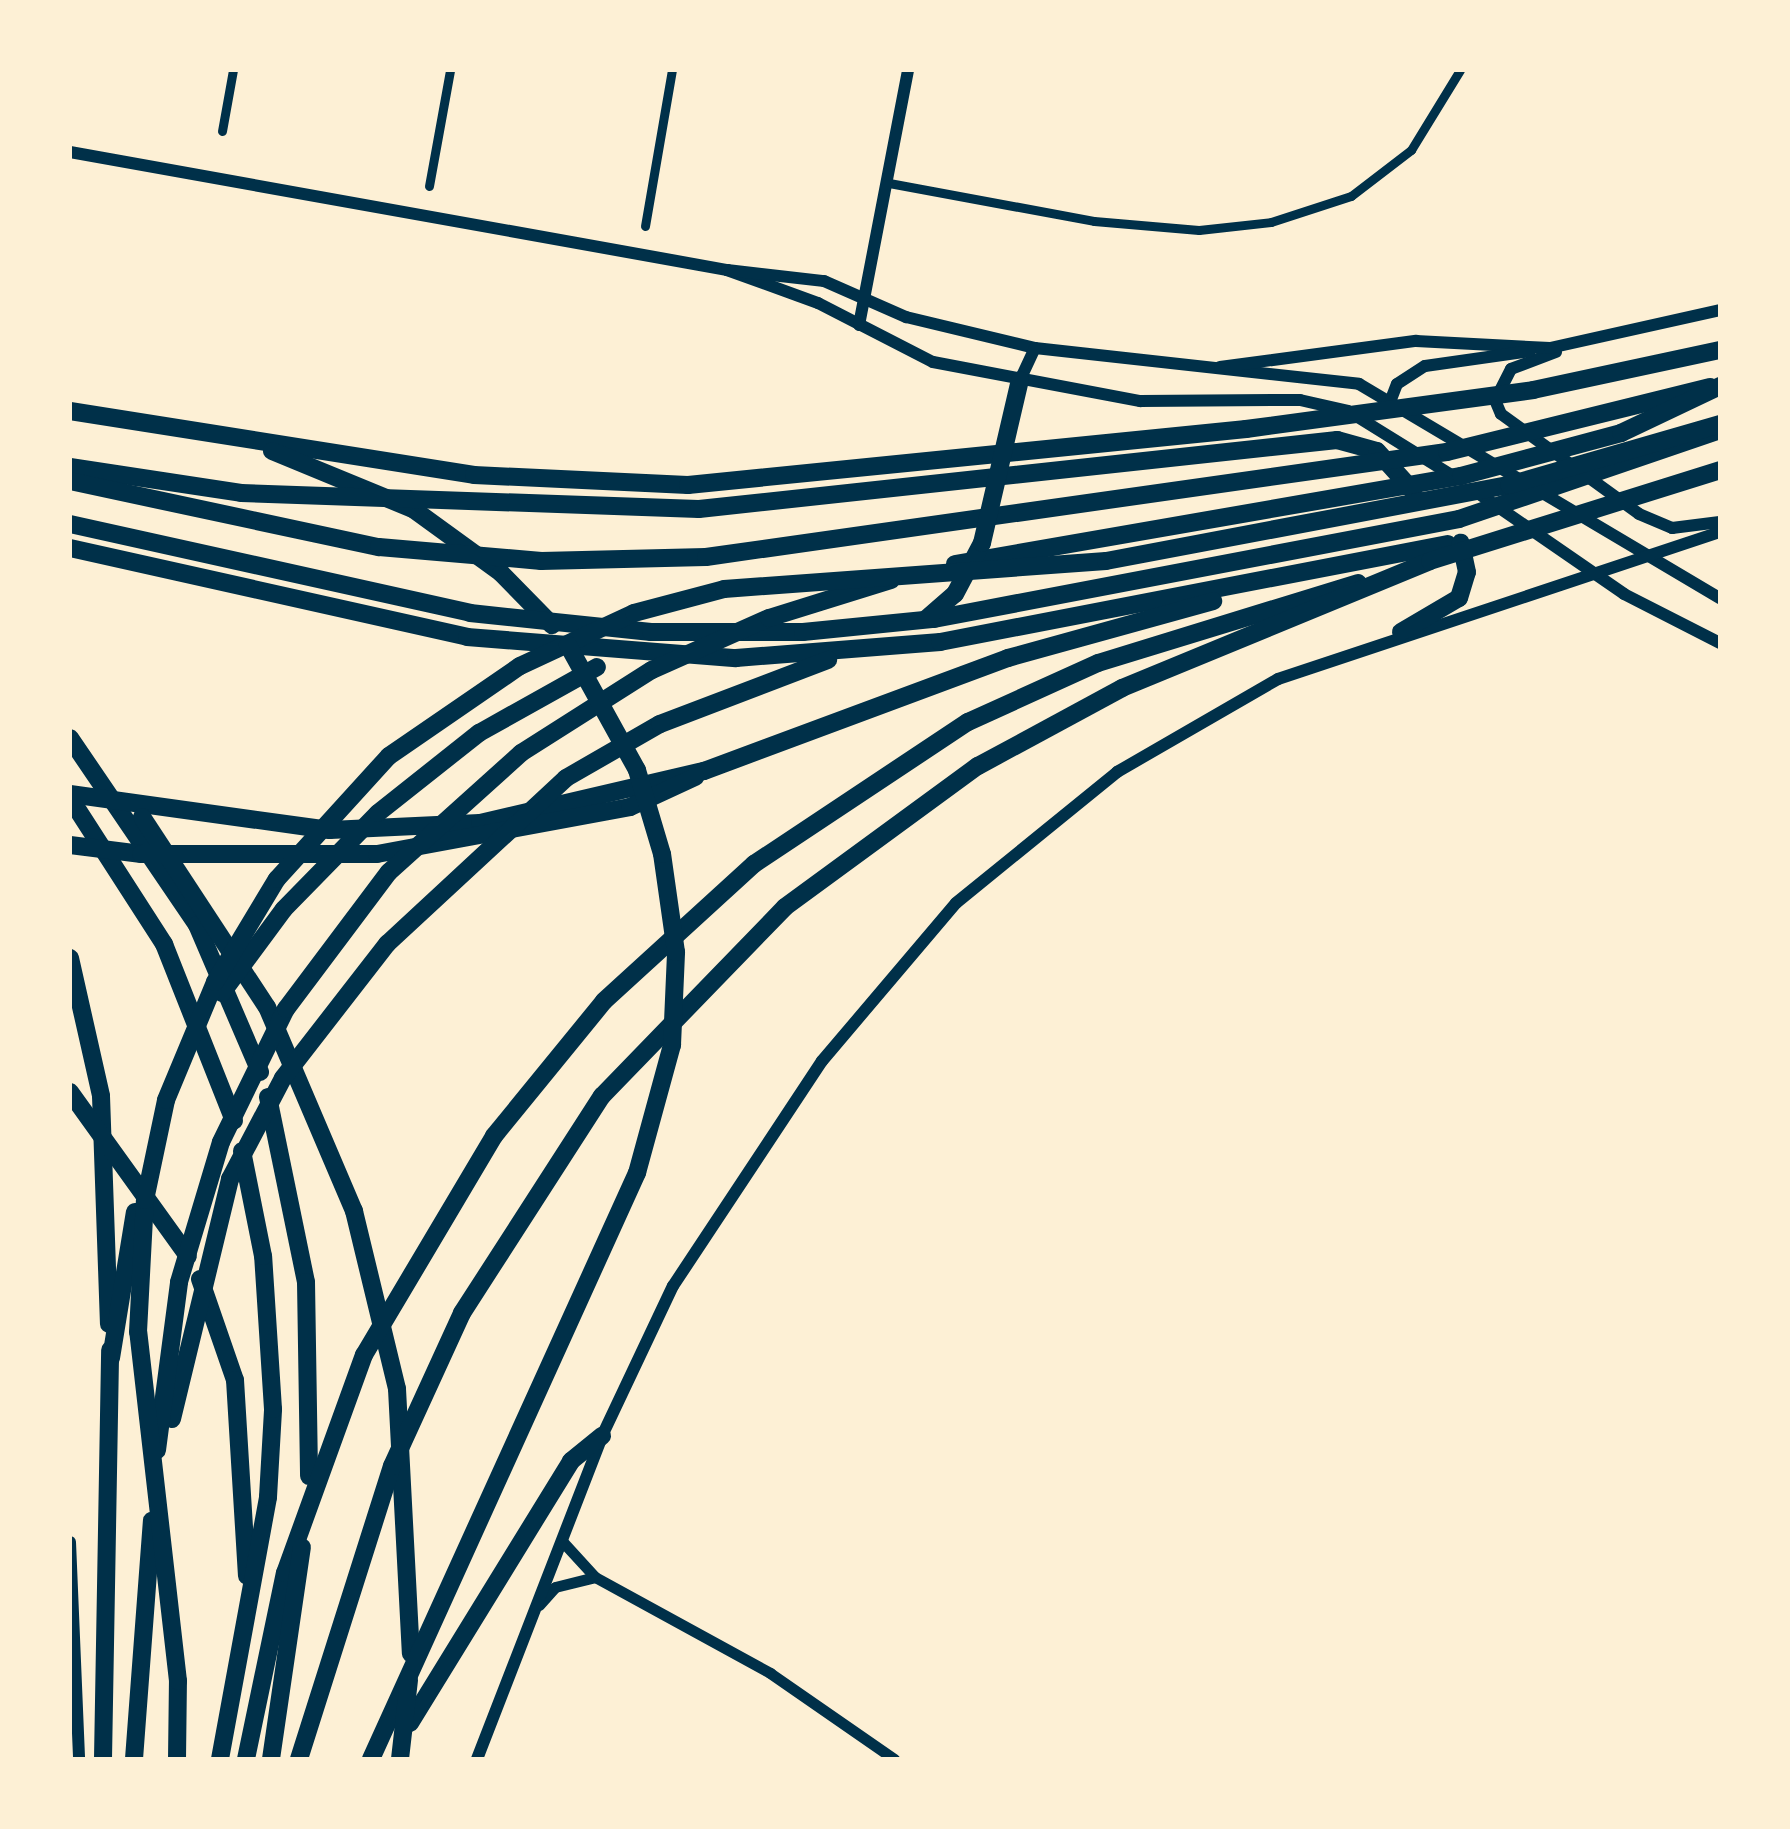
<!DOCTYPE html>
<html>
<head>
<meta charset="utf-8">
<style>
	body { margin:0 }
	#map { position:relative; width:1790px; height:1829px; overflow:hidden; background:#fdf0d5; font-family:Literata,serif }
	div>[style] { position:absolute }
	.minor>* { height:9px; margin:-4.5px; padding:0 4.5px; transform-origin:4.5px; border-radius:4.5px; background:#003049 }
	.tertiary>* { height:11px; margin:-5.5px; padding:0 5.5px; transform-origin:5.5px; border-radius:5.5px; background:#003049 }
	.secondary>* { height:12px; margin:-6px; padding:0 6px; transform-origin:6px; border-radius:6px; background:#003049 }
	.motorway>* { height:18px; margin:-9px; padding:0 9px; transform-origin:9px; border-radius:9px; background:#003049 }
	span { translate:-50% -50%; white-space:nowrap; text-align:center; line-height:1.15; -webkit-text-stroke:10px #fdf0d5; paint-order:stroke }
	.frame { position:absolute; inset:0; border:72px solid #fdf0d5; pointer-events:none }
</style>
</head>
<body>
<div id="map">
	<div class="minor">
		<div style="left:222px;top:131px;width:62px;rotate:-79.8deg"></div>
		<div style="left:889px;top:183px;width:208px;rotate:10.5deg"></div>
		<div style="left:1094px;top:221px;width:105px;rotate:4.9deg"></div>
		<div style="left:1199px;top:230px;width:72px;rotate:-6.3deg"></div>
		<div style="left:1271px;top:222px;width:84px;rotate:-18deg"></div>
		<div style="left:1351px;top:196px;width:76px;rotate:-37.5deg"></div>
		<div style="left:1411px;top:150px;width:94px;rotate:-58.5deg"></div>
		<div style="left:429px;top:186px;width:118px;rotate:-79.7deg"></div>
		<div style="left:645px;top:226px;width:158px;rotate:-80.2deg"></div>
	</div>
	<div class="tertiary">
		<div style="left:562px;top:1541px;width:49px;rotate:47.5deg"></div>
		<div style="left:595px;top:1577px;width:200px;rotate:28.7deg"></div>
		<div style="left:770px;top:1673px;width:151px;rotate:34.7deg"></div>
		<div style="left:539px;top:1605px;width:24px;rotate:-48deg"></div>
		<div style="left:555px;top:1587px;width:41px;rotate:-14deg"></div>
	</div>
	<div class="secondary">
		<div style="left:70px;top:152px;width:668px;rotate:10.18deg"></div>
		<div style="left:727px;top:270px;width:97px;rotate:19.9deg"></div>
		<div style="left:818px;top:303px;width:129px;rotate:27.2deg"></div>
		<div style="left:933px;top:362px;width:211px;rotate:10.7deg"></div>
		<div style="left:1140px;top:401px;width:160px;rotate:-0.4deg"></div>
		<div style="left:1300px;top:400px;width:49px;rotate:12.9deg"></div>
		<div style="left:1348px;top:411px;width:127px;rotate:31.8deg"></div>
		<div style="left:727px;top:270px;width:98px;rotate:6.5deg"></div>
		<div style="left:824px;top:281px;width:90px;rotate:23.7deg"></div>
		<div style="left:906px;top:317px;width:133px;rotate:13.5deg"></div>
		<div style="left:1035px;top:348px;width:326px;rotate:6.3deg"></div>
		<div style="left:1359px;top:384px;width:420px;rotate:30.7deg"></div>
		<div style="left:859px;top:325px;width:260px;rotate:-79.1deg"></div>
		<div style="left:1556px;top:352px;width:48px;rotate:159.3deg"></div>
		<div style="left:1511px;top:369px;width:35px;rotate:117deg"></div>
		<div style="left:1495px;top:400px;width:15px;rotate:67deg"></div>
		<div style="left:1501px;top:414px;width:170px;rotate:35.9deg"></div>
		<div style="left:1639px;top:514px;width:36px;rotate:23deg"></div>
		<div style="left:1672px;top:528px;width:48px;rotate:-7.1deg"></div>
		<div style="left:1220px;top:367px;width:198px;rotate:-7.6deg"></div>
		<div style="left:1416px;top:341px;width:134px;rotate:3deg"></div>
		<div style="left:1550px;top:348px;width:174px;rotate:-12.6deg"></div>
		<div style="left:1020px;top:380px;width:35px;rotate:-65deg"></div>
		<div style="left:1390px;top:402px;width:19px;rotate:-69deg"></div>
		<div style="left:1397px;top:384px;width:33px;rotate:-33deg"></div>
		<div style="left:1425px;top:366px;width:106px;rotate:-8.1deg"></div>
		<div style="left:1472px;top:489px;width:185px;rotate:34.6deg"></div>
		<div style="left:1624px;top:594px;width:108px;rotate:27deg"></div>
		<div style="left:70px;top:1542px;width:217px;rotate:87.6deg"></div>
		<div style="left:477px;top:1759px;width:346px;rotate:-68.8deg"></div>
		<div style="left:602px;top:1436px;width:166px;rotate:-64.7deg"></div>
		<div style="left:673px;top:1286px;width:270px;rotate:-56.5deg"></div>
		<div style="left:822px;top:1061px;width:207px;rotate:-49.7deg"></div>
		<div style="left:956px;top:903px;width:208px;rotate:-39.1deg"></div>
		<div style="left:1117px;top:772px;width:186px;rotate:-30deg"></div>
		<div style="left:1278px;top:679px;width:466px;rotate:-18.4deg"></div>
	</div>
	<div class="motorway">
		<div style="left:70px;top:411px;width:409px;rotate:9deg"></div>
		<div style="left:474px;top:475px;width:214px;rotate:2.7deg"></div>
		<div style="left:688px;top:485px;width:561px;rotate:-5.73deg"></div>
		<div style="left:1246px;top:429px;width:290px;rotate:-7.7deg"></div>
		<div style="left:1533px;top:390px;width:191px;rotate:-12.1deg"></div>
		<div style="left:272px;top:451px;width:152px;rotate:22.4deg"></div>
		<div style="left:413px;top:509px;width:109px;rotate:36deg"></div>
		<div style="left:501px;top:573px;width:73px;rotate:45.6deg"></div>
		<div style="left:70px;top:467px;width:173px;rotate:8.6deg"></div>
		<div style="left:241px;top:493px;width:458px;rotate:2deg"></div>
		<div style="left:699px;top:509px;width:642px;rotate:-6.17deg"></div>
		<div style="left:1337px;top:440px;width:41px;rotate:15.4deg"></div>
		<div style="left:1377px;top:451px;width:54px;rotate:48deg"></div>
		<div style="left:70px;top:481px;width:316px;rotate:12.1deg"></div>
		<div style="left:379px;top:547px;width:163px;rotate:4.9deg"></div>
		<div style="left:541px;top:561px;width:165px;rotate:-1.4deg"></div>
		<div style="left:706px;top:557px;width:748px;rotate:-8.07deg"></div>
		<div style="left:1447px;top:452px;width:271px;rotate:-13.9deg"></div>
		<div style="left:70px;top:524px;width:410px;rotate:12.5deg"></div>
		<div style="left:470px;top:613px;width:182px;rotate:6deg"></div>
		<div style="left:651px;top:632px;width:152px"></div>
		<div style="left:803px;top:632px;width:132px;rotate:-5.7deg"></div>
		<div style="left:934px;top:619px;width:534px;rotate:-10.78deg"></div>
		<div style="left:1459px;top:519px;width:276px;rotate:-18.8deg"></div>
		<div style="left:70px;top:548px;width:407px;rotate:12.6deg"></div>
		<div style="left:467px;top:637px;width:270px;rotate:4.5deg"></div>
		<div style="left:736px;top:658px;width:205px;rotate:-4.5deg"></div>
		<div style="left:940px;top:642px;width:517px;rotate:-10.92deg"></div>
		<div style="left:955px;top:564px;width:514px;rotate:-9.87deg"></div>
		<div style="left:1461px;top:476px;width:166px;rotate:-15deg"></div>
		<div style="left:1621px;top:433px;width:110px;rotate:-25.4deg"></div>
		<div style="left:926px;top:619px;width:38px;rotate:-41deg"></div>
		<div style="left:955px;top:594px;width:58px;rotate:-62.1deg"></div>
		<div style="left:982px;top:543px;width:167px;rotate:-76.9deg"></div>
		<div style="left:1401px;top:632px;width:67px;rotate:-30.4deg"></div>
		<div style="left:1459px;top:598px;width:27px;rotate:-73deg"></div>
		<div style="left:1467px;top:572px;width:30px;rotate:-102deg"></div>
		<div style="left:70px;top:738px;width:226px;rotate:55.8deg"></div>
		<div style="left:197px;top:925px;width:160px;rotate:66.8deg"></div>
		<div style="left:70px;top:794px;width:262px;rotate:7.9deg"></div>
		<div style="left:330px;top:830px;width:150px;rotate:-2.7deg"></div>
		<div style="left:480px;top:823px;width:230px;rotate:-13.1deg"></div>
		<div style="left:704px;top:771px;width:324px;rotate:-20.4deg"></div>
		<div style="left:1008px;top:658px;width:213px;rotate:-15.5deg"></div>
		<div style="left:70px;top:798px;width:174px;rotate:57.2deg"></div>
		<div style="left:164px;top:944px;width:190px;rotate:68.4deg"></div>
		<div style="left:142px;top:817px;width:227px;rotate:56.7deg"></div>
		<div style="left:267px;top:1007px;width:222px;rotate:66.9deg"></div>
		<div style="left:354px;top:1211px;width:183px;rotate:76.4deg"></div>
		<div style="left:397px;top:1389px;width:265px;rotate:87deg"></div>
		<div style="left:70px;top:845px;width:72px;rotate:7.2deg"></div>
		<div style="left:141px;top:854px;width:236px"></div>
		<div style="left:377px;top:854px;width:257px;rotate:-10.5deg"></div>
		<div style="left:630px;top:807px;width:72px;rotate:-24.8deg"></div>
		<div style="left:70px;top:958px;width:141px;rotate:77.3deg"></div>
		<div style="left:101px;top:1096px;width:228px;rotate:88deg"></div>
		<div style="left:222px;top:993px;width:104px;rotate:-53.6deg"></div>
		<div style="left:284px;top:909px;width:134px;rotate:-45.6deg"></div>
		<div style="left:378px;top:813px;width:129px;rotate:-38.4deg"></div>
		<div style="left:479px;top:733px;width:135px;rotate:-29.2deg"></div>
		<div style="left:70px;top:1092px;width:202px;rotate:54.3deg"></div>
		<div style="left:268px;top:1097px;width:189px;rotate:78.4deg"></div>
		<div style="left:306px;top:1282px;width:194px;rotate:89.1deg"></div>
		<div style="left:200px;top:1279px;width:107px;rotate:70.9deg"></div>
		<div style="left:235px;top:1380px;width:196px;rotate:86.5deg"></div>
		<div style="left:111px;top:1358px;width:148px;rotate:-80.7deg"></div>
		<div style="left:172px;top:1419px;width:247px;rotate:-76.4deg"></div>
		<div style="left:230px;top:1179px;width:114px;rotate:-62.3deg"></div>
		<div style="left:283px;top:1078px;width:170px;rotate:-52.2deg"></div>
		<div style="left:387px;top:944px;width:244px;rotate:-42.8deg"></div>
		<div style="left:566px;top:778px;width:108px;rotate:-29.9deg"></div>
		<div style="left:660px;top:724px;width:180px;rotate:-20.9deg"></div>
		<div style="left:157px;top:1450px;width:169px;rotate:-82.5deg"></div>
		<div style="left:179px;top:1282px;width:146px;rotate:-73.3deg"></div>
		<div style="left:221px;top:1142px;width:148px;rotate:-64deg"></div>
		<div style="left:286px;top:1009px;width:171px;rotate:-53.1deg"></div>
		<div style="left:389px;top:872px;width:178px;rotate:-42deg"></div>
		<div style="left:521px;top:753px;width:155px;rotate:-32.4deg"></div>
		<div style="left:652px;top:670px;width:128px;rotate:-24deg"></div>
		<div style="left:769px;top:618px;width:128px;rotate:-17.3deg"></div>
		<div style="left:410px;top:1723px;width:308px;rotate:-58.4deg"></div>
		<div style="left:571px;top:1461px;width:40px;rotate:-39deg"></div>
		<div style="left:103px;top:1759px;width:409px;rotate:-89deg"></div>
		<div style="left:134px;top:1759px;width:239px;rotate:-85.7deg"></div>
		<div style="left:177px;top:1759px;width:78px;rotate:-89.3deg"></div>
		<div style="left:178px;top:1681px;width:351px;rotate:-96.5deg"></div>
		<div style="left:138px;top:1332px;width:132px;rotate:-87deg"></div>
		<div style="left:145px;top:1200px;width:102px;rotate:-78.1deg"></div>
		<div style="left:166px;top:1100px;width:128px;rotate:-67.4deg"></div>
		<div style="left:215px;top:982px;width:120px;rotate:-59deg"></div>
		<div style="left:277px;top:879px;width:166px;rotate:-47.7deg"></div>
		<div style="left:389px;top:756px;width:159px;rotate:-34.5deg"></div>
		<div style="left:520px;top:666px;width:126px;rotate:-24.9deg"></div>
		<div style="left:634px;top:613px;width:93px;rotate:-14.9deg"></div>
		<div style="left:724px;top:589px;width:383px;rotate:-4.2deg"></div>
		<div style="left:1106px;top:561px;width:410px;rotate:-10.7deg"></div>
		<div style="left:1509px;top:485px;width:220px;rotate:-16.1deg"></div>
		<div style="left:220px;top:1759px;width:266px;rotate:-79.6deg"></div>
		<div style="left:268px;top:1497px;width:88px;rotate:-86.7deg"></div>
		<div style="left:273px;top:1409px;width:153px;rotate:-93.7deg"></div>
		<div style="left:263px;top:1256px;width:107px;rotate:-101.3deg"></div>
		<div style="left:246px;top:1759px;width:190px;rotate:-78.2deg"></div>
		<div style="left:285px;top:1573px;width:232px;rotate:-70.1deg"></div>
		<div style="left:364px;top:1355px;width:255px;rotate:-59.3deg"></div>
		<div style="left:494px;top:1136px;width:174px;rotate:-50.8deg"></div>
		<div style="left:604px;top:1001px;width:203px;rotate:-42.4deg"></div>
		<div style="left:754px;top:864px;width:257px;rotate:-33.6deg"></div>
		<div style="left:968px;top:722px;width:143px;rotate:-24.4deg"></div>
		<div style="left:1098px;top:663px;width:272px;rotate:-17.1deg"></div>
		<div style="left:271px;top:1759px;width:214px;rotate:-81.7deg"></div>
		<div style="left:299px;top:1759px;width:307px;rotate:-72.4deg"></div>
		<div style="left:392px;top:1466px;width:168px;rotate:-65.4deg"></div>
		<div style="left:462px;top:1313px;width:258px;rotate:-57.2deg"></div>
		<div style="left:602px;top:1096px;width:263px;rotate:-45.9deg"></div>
		<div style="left:785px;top:907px;width:239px;rotate:-36.2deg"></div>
		<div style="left:978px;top:766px;width:164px;rotate:-28.4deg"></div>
		<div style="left:1122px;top:688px;width:333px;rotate:-22.4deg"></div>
		<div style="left:1430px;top:561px;width:304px;rotate:-17.4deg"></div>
		<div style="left:371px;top:1759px;width:644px;rotate:-65.59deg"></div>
		<div style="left:637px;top:1173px;width:133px;rotate:-74.7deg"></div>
		<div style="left:672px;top:1045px;width:93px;rotate:-87.5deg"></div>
		<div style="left:676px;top:952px;width:99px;rotate:-98.1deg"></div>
		<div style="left:662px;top:854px;width:88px;rotate:-106.6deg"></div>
		<div style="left:637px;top:770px;width:143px;rotate:-118.9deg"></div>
		<div style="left:400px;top:1759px;width:80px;rotate:-83.5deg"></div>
	</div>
	<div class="frame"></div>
</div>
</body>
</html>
